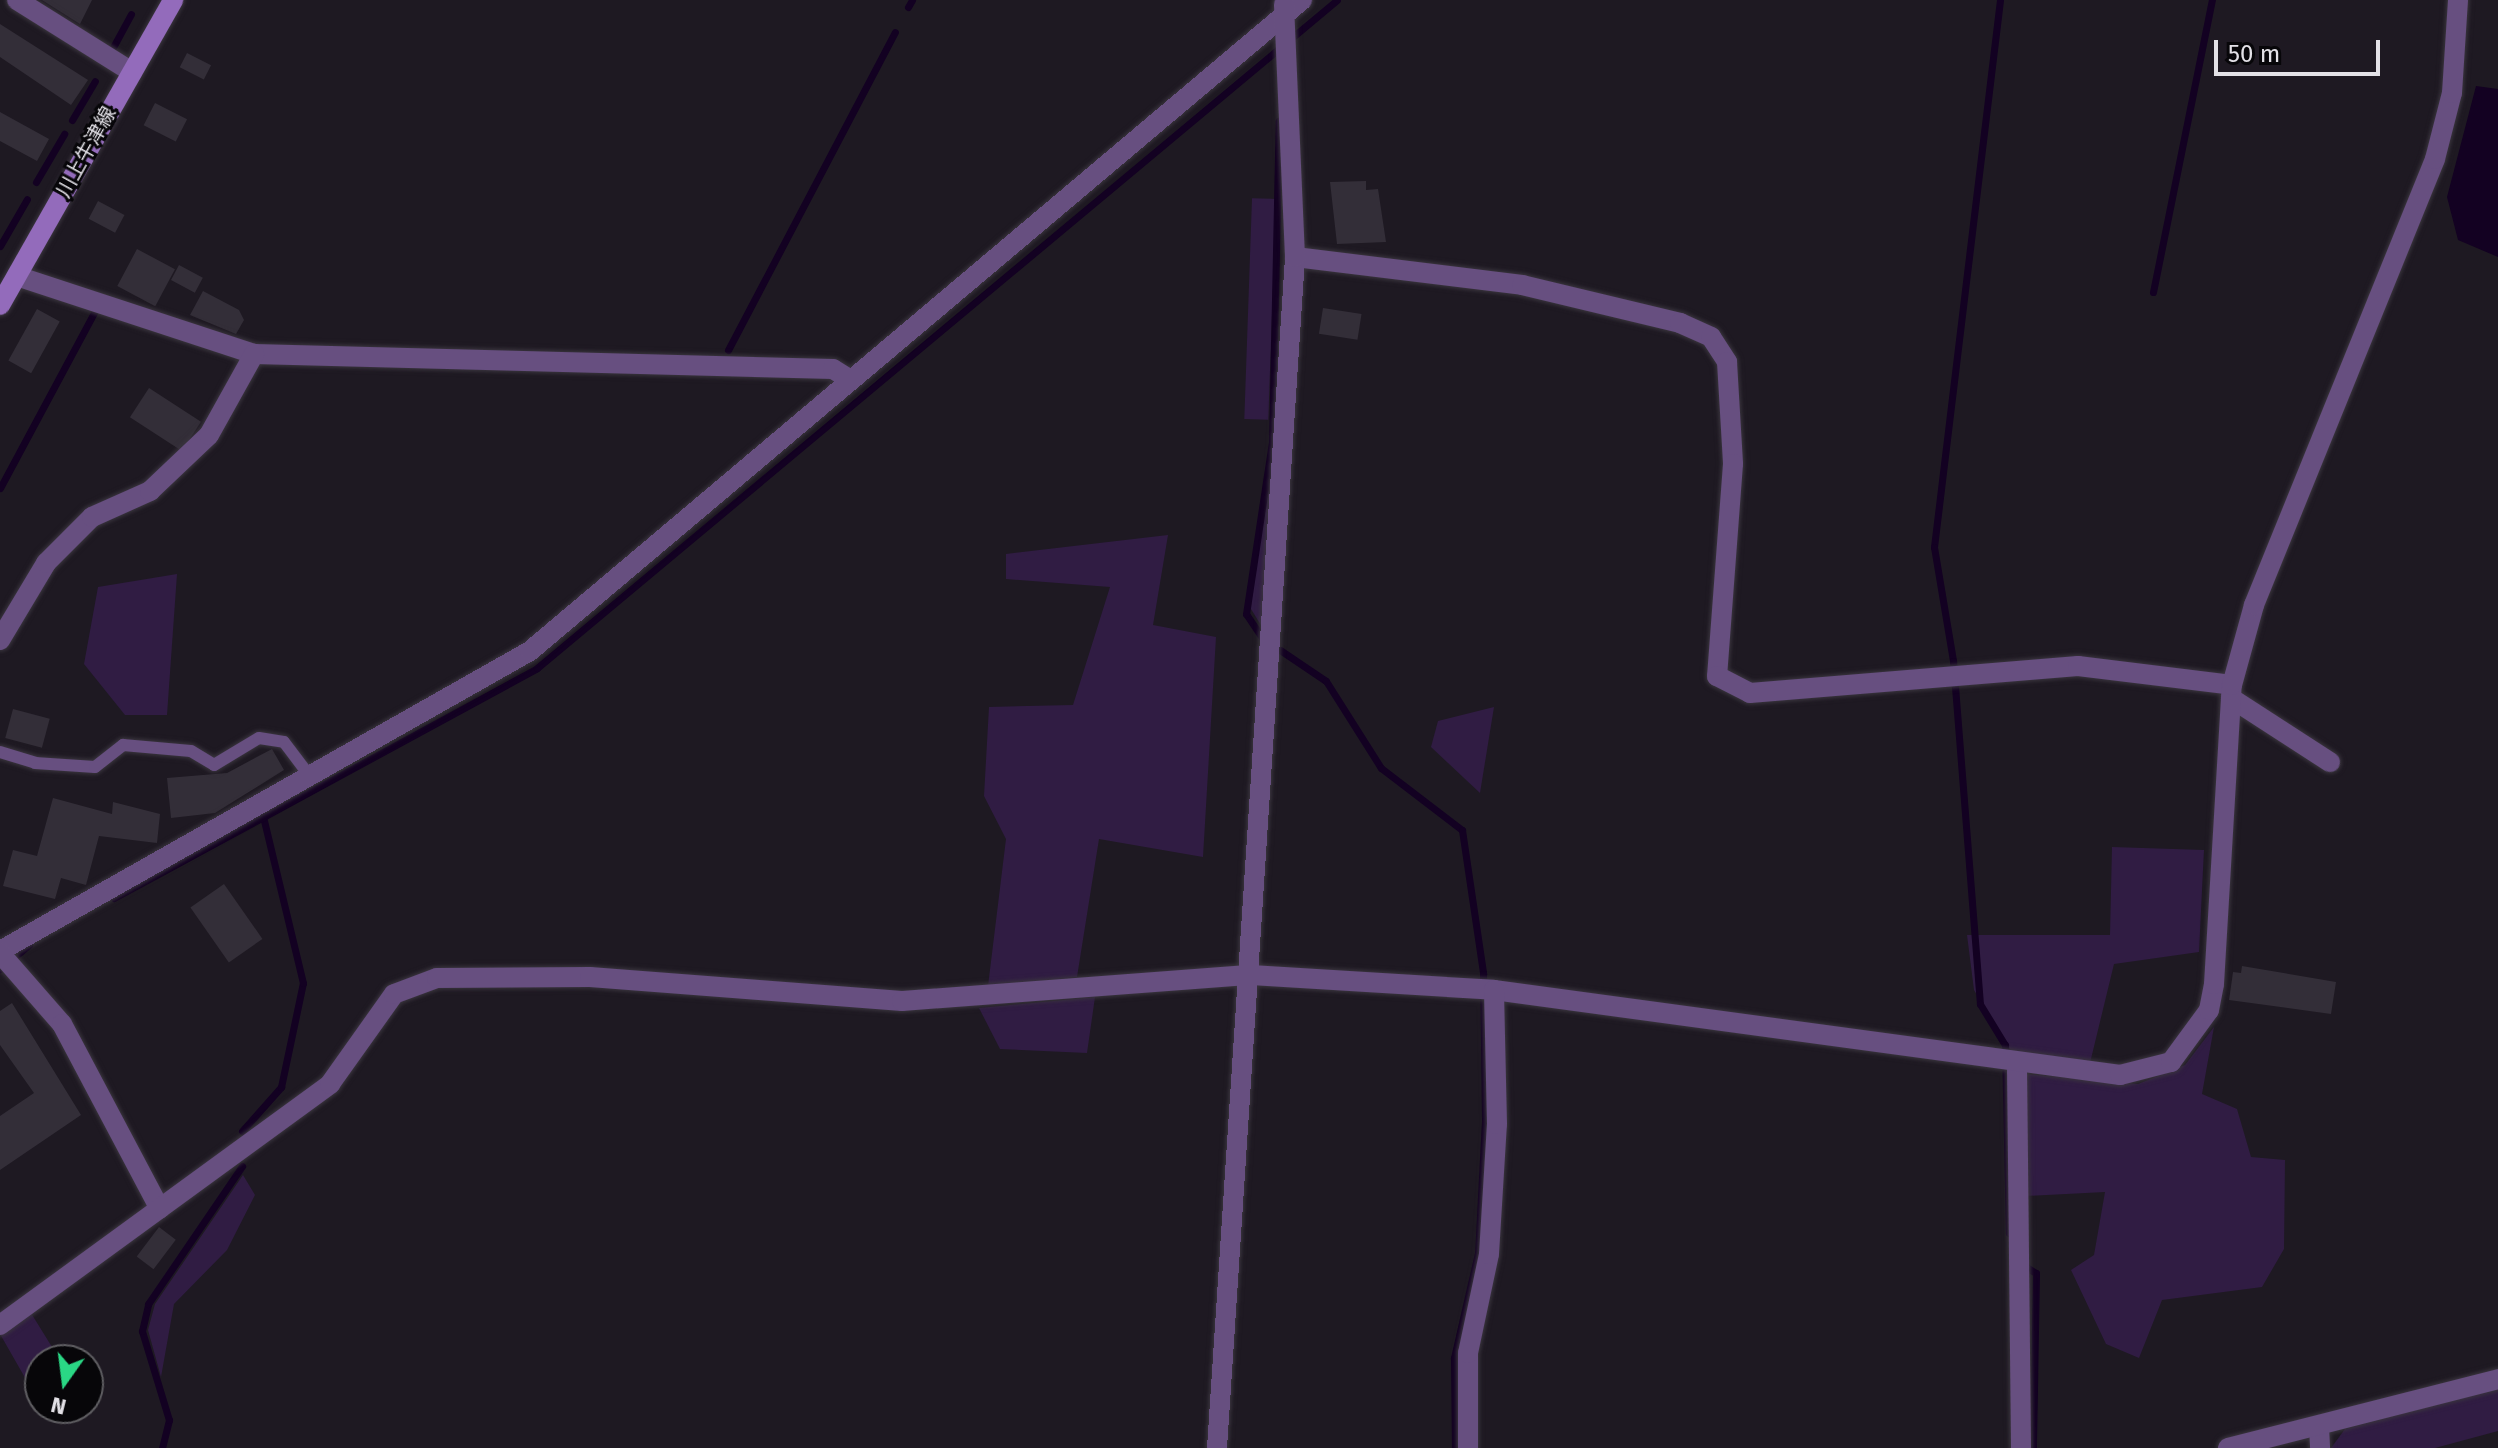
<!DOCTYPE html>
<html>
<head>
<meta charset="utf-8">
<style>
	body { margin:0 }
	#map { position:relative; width:2498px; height:1448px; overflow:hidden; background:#1e1922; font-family:"Fira Sans","Noto Sans JP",sans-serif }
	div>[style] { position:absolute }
	.green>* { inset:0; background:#301c43; transform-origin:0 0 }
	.water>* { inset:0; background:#130122 }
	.stream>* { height:7px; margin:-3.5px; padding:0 3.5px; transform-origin:3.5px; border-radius:3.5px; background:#130122 }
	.building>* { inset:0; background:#332e38; transform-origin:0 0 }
	.roads { filter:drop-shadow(0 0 2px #3a353e) drop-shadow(0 0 2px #3a353e) }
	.service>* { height:12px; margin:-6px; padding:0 6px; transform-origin:6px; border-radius:6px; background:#674f80 }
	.minor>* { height:20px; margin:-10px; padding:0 10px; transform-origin:10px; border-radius:10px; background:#674f80 }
	.secondary>* { height:20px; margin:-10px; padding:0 10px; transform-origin:10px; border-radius:10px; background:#936bbb }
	span { translate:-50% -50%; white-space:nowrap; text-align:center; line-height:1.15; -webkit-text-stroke:6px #070609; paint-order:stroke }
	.street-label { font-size:20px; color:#e3e1e7 }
	.north { position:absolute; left:24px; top:1344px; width:80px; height:80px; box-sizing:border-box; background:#070609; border:2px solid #5f5e62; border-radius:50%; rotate:194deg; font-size:22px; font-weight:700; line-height:32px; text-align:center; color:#e3e1e7 }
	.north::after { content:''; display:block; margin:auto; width:28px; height:36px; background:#2ad885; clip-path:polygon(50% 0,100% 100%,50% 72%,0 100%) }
	.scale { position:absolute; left:2214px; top:40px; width:166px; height:36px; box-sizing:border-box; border:4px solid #e3e1e7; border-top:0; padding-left:10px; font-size:24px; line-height:28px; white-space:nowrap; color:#e3e1e7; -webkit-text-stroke:6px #070609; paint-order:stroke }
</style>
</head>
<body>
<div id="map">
	<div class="green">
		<div style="left:1276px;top:199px;width:221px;height:24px;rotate:92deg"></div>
		<div style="clip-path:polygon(1274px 459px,1264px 630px,1251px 609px,1253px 555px)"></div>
		<div style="clip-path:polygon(1168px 535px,1153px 625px,1216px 637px,1203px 857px,1099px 839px,1077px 977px,988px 986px,1006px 839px,984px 796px,989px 707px,1073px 705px,1110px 587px,1006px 579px,1006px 554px)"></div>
		<div style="clip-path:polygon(177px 574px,167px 715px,125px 715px,84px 664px,98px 587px)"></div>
		<div style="clip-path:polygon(1494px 707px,1480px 793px,1431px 747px,1438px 721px)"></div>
		<div style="clip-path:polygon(2112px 847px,2204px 850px,2199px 952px,2114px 964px,2090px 1063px,2012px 1053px,1974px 990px,1967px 935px,2110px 935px)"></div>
		<div style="clip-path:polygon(1095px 997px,1087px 1053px,1000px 1049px,979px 1008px)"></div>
		<div style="clip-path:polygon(2214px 1027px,2202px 1094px,2237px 1109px,2251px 1157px,2285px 1160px,2284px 1249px,2262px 1287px,2162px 1300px,2139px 1358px,2106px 1344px,2071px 1270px,2094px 1255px,2105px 1192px,2025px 1196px,2025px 1074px,2138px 1084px,2185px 1065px)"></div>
		<div style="clip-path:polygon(243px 1175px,255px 1195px,227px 1250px,174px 1304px,161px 1377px,148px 1330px,155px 1304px)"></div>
		<div style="clip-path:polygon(31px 1313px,60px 1360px,40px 1360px,36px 1397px,0 1334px)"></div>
		<div style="clip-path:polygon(2498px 1388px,2498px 1431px,2435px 1448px,2331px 1448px,2345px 1429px)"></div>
	</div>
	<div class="water">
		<div style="clip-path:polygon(2476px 86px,2498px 89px,2498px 257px,2458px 240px,2447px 197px)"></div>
	</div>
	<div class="stream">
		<div style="left:2000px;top:0;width:551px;rotate:96.88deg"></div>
		<div style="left:1934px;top:547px;width:116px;rotate:80.5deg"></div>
		<div style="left:1953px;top:661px;width:344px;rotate:85.5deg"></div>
		<div style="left:1980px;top:1004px;width:48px;rotate:58.6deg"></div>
		<div style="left:2005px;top:1045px;width:188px;rotate:88.8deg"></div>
		<div style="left:908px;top:7px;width:8px;rotate:-60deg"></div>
		<div style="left:111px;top:51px;width:42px;rotate:-61.6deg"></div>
		<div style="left:72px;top:120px;width:45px;rotate:-59.5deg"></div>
		<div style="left:36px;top:182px;width:56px;rotate:-59.7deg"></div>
		<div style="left:0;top:246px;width:54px;rotate:-60.1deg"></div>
		<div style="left:2153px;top:292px;width:298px;rotate:-78.6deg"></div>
		<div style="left:728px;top:350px;width:359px;rotate:-62.3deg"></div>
		<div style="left:0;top:488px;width:199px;rotate:-61.8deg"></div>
		<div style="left:1263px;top:639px;width:30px;rotate:-124deg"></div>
		<div style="left:1246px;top:614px;width:173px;rotate:-81.4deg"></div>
		<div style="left:1272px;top:443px;width:322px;rotate:-88.8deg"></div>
		<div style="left:1280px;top:650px;width:55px;rotate:34deg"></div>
		<div style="left:1326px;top:681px;width:103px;rotate:57.7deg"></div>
		<div style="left:1381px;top:768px;width:102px;rotate:37.4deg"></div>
		<div style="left:1462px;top:830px;width:145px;rotate:81.6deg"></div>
		<div style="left:1483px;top:973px;width:148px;rotate:89.2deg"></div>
		<div style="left:1485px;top:1121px;width:132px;rotate:93deg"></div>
		<div style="left:1478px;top:1253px;width:108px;rotate:102.9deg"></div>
		<div style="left:1454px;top:1358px;width:90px;rotate:89.4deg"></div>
		<div style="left:114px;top:898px;width:481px;rotate:-28.5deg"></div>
		<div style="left:537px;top:668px;width:1042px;rotate:-39.86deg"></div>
		<div style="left:0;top:969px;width:38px;rotate:-40deg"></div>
		<div style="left:242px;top:1131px;width:59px;rotate:-48.4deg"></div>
		<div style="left:281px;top:1087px;width:106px;rotate:-78.1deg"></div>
		<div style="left:303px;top:983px;width:172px;rotate:-103.5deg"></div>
		<div style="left:2023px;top:1265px;width:15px;rotate:32deg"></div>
		<div style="left:2036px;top:1273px;width:175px;rotate:91deg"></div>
		<div style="left:162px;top:1448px;width:29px;rotate:-76deg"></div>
		<div style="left:169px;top:1420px;width:93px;rotate:-106.9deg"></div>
		<div style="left:142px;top:1331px;width:28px;rotate:-77deg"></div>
		<div style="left:148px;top:1304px;width:167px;rotate:-55.7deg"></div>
	</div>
	<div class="building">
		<div style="clip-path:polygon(42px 0,92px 0,80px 24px)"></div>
		<div style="clip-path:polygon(0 24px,88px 80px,71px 105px,0 57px)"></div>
		<div style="left:187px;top:53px;width:27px;height:16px;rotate:27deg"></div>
		<div style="left:155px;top:103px;width:36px;height:25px;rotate:27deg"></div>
		<div style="clip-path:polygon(0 112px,49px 139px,37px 161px,0 141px)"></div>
		<div style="clip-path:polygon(1366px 181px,1366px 190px,1378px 189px,1386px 242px,1337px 244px,1330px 182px)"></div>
		<div style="left:98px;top:201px;width:30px;height:20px;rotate:28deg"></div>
		<div style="left:137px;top:249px;width:43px;height:42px;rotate:28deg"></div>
		<div style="left:179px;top:265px;width:27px;height:17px;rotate:28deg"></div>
		<div style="clip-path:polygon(203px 291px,239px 310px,244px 320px,236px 334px,190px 315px)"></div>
		<div style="left:1323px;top:308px;width:39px;height:26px;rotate:9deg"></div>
		<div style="left:37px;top:309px;width:26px;height:59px;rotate:29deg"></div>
		<div style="left:149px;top:388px;width:62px;height:35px;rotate:33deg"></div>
		<div style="left:13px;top:709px;width:38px;height:30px;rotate:15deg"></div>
		<div style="clip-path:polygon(272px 749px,284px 770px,215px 813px,171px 818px,167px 778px,227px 773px)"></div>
		<div style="clip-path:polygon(53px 798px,112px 814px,113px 802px,160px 814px,157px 843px,99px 836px,86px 885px,61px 878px,55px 899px,3px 886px,13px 850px,37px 856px)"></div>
		<div style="left:224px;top:884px;width:67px;height:41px;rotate:55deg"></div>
		<div style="clip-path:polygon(2242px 966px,2336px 982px,2331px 1014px,2229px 1000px,2233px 972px,2241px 973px)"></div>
		<div style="clip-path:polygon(12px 1003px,81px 1115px,0 1170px,0 1116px,34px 1093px,0 1045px,0 1011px)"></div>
		<div style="left:159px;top:1227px;width:21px;height:37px;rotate:37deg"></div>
	</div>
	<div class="roads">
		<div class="service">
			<div style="left:0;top:752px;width:37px;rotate:17deg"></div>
			<div style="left:35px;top:763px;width:60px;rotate:3.8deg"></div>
			<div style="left:95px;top:767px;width:36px;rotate:-38deg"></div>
			<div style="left:123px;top:745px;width:68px;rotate:5deg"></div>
			<div style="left:191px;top:751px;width:27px;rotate:31deg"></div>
			<div style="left:214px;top:765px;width:52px;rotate:-31deg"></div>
			<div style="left:259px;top:738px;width:25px;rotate:9deg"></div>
			<div style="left:284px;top:742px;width:40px;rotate:53deg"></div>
		</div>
		<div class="minor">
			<div style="left:17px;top:0;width:136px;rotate:32.1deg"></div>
			<div style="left:1295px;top:257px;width:229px;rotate:7deg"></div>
			<div style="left:1522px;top:285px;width:163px;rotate:13.5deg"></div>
			<div style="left:1680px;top:323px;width:34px;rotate:24deg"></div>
			<div style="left:1711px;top:337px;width:30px;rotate:57deg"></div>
			<div style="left:1727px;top:362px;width:102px;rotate:86.6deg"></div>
			<div style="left:1733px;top:464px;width:213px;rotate:94.3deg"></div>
			<div style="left:1717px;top:676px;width:37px;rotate:27deg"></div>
			<div style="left:1750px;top:693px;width:329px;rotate:-4.7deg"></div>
			<div style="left:2078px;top:666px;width:155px;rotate:7deg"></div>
			<div style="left:17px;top:276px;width:250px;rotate:18.2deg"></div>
			<div style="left:254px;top:354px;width:579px;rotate:1.48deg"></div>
			<div style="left:833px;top:369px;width:19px;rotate:32deg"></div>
			<div style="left:0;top:640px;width:90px;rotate:-59.1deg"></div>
			<div style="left:46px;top:563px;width:65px;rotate:-45deg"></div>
			<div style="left:92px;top:517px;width:64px;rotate:-24.1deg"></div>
			<div style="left:150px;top:491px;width:81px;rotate:-43.5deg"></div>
			<div style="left:209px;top:435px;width:93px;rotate:-60.9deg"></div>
			<div style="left:2231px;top:698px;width:118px;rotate:32.9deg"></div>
			<div style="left:0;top:951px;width:609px;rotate:-29.51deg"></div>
			<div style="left:530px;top:651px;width:1010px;rotate:-40.14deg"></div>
			<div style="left:0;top:953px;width:94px;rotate:48.9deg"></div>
			<div style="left:62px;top:1024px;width:209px;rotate:62.1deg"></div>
			<div style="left:2017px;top:1065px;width:383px;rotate:89.4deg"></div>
			<div style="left:0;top:1325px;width:409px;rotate:-36.1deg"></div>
			<div style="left:330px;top:1084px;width:110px;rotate:-54.6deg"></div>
			<div style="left:394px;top:994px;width:46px;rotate:-20.4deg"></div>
			<div style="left:437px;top:978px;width:153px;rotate:-0.4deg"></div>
			<div style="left:590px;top:977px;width:313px;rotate:4.4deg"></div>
			<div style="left:902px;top:1001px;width:350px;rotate:-4.3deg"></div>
			<div style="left:1251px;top:975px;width:243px;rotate:3.5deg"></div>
			<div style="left:1494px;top:990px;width:632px;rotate:7.73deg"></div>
			<div style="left:2120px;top:1075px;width:53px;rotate:-14.3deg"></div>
			<div style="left:2171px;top:1062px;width:64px;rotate:-53.8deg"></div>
			<div style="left:2209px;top:1010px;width:26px;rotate:-79deg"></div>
			<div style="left:2214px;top:984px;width:300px;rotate:-86.6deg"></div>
			<div style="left:2232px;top:685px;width:83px;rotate:-74.6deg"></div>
			<div style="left:2254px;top:605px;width:481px;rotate:-67.9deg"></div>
			<div style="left:2435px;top:159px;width:68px;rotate:-75.6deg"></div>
			<div style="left:2452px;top:93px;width:93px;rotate:-86.3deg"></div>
			<div style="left:2319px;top:1427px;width:21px;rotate:87deg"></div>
			<div style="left:1217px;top:1448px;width:1194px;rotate:-86.25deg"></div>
			<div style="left:1295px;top:257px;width:253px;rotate:-92.5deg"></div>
			<div style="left:1468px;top:1448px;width:95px;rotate:-90deg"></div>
			<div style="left:1468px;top:1353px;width:101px;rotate:-78deg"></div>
			<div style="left:1489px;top:1254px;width:130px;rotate:-86.5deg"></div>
			<div style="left:1497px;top:1124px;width:134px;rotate:-91.3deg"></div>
			<div style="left:2228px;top:1448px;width:279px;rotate:-14.3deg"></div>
		</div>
		<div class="secondary">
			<div style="left:0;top:305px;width:351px;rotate:-60.4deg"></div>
		</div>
	</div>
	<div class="street-label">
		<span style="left:86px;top:152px;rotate:-61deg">川上牛津線</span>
	</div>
	<div class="north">N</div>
	<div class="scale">50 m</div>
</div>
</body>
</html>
